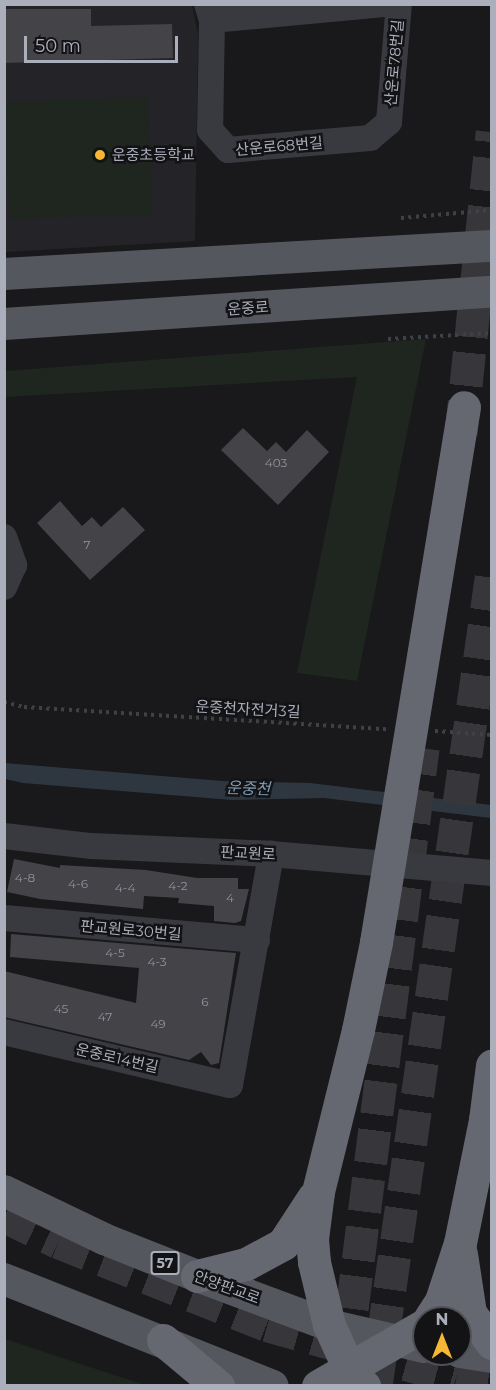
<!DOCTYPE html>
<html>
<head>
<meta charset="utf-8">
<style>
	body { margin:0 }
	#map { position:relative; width:496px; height:1390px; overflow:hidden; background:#19181b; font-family:Montserrat,"Noto Sans KR",sans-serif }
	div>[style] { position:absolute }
	.built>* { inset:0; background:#242428 }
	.green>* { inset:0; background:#1e261f; transform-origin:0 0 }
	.water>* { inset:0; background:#2e3740 }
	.building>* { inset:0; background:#434348 }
	.major-tunnel>* { height:32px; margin-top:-16px; transform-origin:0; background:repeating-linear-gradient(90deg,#36363b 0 32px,transparent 0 48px) }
	.highway-tunnel>* { height:33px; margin-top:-16.5px; transform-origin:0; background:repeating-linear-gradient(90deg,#36363b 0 33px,transparent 0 49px) }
	.path>* { height:4px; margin-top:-2px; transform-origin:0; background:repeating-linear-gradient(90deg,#3f4147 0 3px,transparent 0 7.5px) }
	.minor>* { height:26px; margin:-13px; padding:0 13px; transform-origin:13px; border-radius:13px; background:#393a40 }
	.major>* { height:32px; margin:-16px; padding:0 16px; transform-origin:16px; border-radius:16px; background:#55575f }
	.highway>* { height:33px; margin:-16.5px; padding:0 16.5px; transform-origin:16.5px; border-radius:16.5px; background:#656871 }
	.highway-bridge>* { height:33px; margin:-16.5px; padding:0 16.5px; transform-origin:16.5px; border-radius:16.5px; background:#656871 }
	.dots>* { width:16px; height:16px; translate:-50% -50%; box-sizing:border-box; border:3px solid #131316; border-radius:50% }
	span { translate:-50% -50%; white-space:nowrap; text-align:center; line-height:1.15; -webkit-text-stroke:5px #131316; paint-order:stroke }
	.number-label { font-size:12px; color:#91949e }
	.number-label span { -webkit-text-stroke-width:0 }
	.shield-label span { padding:2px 4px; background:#131316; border:2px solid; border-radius:4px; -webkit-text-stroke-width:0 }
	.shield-label { font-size:14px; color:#abafbb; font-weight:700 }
	.street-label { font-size:15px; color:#abafbb }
	.poi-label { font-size:15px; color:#abafbb }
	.left { translate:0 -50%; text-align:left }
	.water-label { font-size:16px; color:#819db6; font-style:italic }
	.frame { position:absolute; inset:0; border:6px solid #abafbb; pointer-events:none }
	.north { position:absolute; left:412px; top:1306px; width:60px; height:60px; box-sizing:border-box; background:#131316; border:2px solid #505158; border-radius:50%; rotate:0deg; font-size:16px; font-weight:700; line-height:24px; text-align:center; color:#abafbb }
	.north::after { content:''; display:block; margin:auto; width:21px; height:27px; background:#f7b734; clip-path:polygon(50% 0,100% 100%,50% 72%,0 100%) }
	.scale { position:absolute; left:24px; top:36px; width:154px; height:27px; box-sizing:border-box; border:3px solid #abafbb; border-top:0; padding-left:8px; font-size:18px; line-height:21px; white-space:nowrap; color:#abafbb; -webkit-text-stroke:4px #131316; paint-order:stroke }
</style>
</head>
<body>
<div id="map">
	<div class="built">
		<div style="clip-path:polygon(5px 5px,192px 5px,198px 35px,195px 241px,5px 252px)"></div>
	</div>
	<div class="green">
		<div style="left:148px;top:97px;width:117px;height:143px;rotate:88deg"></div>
		<div style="clip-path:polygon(426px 339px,357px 681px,297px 673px,357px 377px,5px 397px,5px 371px)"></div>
		<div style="clip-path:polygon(4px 1339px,5px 1339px,145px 1385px,5px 1385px)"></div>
	</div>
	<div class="water">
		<div style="clip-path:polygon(5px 763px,222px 781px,310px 783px,491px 805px,491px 818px,324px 798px,232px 800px,23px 783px,5px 779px)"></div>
	</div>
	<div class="building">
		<div style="clip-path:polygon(4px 9px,91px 9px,91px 26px,172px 24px,173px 58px,4px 63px)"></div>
		<div style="clip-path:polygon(243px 428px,267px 451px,276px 442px,286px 452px,307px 430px,329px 452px,278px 505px,221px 450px)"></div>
		<div style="clip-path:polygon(60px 501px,82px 526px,92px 517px,101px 527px,123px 507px,145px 530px,90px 580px,37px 523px)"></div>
		<div style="clip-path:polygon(14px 859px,60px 868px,60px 865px,146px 870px,197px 878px,238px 878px,238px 889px,249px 889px,241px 921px,235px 923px,214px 921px,214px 906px,178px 903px,179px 898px,144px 896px,143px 909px,40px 899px,7px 892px)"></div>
		<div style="clip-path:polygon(11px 934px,236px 953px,219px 1063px,211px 1065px,201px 1052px,189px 1060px,4px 1017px,4px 971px,136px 1003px,139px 968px,10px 957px)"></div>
	</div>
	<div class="major-tunnel">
		<div style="left:4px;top:1217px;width:60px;rotate:25.7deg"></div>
		<div style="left:58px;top:1243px;width:225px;rotate:21.7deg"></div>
		<div style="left:267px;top:1326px;width:196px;rotate:15.7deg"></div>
		<div style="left:456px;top:1379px;width:36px;rotate:9deg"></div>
	</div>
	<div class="highway-tunnel">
		<div style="left:461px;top:434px;width:304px;rotate:-84.1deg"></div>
		<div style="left:346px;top:1357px;width:614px;rotate:-82.79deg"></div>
		<div style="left:376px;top:1386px;width:822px;rotate:-81.89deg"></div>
	</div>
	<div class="path">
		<div style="left:401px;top:218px;width:91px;rotate:-5deg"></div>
		<div style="left:388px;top:339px;width:104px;rotate:-3.3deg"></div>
		<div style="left:4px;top:702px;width:21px;rotate:14deg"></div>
		<div style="left:24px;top:707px;width:363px;rotate:3.5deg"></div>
		<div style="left:435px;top:731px;width:57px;rotate:4deg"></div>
	</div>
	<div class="minor">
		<div style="left:207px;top:4px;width:17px;rotate:73deg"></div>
		<div style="left:212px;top:20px;width:110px;rotate:91deg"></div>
		<div style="left:210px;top:130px;width:27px;rotate:48deg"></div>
		<div style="left:228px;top:150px;width:143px;rotate:-4.8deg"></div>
		<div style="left:370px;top:138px;width:25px;rotate:-40deg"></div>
		<div style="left:389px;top:122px;width:118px;rotate:-85.2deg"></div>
		<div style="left:212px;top:20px;width:175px;rotate:-5.3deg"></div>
		<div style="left:4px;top:537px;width:30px;rotate:70deg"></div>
		<div style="left:14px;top:565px;width:24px;rotate:114deg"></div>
		<div style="left:4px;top:836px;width:88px;rotate:6.6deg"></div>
		<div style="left:91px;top:846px;width:180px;rotate:2.5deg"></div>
		<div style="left:271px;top:854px;width:222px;rotate:4.9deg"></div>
		<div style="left:4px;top:918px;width:254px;rotate:5deg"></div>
		<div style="left:4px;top:1032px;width:232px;rotate:13.2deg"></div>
		<div style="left:230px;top:1085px;width:235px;rotate:-79.9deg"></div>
	</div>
	<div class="major">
		<div style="left:4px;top:274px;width:489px;rotate:-3.3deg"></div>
		<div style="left:4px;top:324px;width:489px;rotate:-3.8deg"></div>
		<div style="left:4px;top:1191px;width:111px;rotate:25.6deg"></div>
		<div style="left:104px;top:1239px;width:100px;rotate:21.7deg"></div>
		<div style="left:197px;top:1276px;width:141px;rotate:20.4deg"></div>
		<div style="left:329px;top:1325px;width:98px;rotate:13deg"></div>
		<div style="left:4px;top:1279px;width:289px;rotate:21.7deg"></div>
		<div style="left:460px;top:1352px;width:32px;rotate:9deg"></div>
	</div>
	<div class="highway">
		<div style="left:358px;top:1030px;width:167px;rotate:103.9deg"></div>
		<div style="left:318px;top:1192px;width:47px;rotate:97.3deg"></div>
		<div style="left:312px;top:1239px;width:23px;rotate:85deg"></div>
		<div style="left:314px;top:1262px;width:65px;rotate:76.6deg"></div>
		<div style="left:329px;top:1325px;width:51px;rotate:65.5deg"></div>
		<div style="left:350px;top:1371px;width:21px;rotate:47deg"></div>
		<div style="left:461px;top:1254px;width:60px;rotate:81.3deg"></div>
		<div style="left:470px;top:1313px;width:37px;rotate:54deg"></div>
		<div style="left:197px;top:1276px;width:50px;rotate:-13.8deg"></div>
		<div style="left:246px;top:1264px;width:42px;rotate:-28.4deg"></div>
		<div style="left:283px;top:1244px;width:55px;rotate:-56.9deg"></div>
		<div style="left:430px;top:1318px;width:20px;rotate:-57deg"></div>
		<div style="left:441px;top:1301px;width:61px;rotate:-71.9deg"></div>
		<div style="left:460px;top:1243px;width:126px;rotate:-78.5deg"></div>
		<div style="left:485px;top:1120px;width:55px;rotate:-82.7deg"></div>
		<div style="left:163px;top:1340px;width:72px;rotate:39.9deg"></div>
		<div style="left:318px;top:1386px;width:122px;rotate:-29.9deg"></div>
	</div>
	<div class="highway-bridge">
		<div style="left:358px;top:1030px;width:90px;rotate:-78.4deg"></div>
		<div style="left:376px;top:942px;width:542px;rotate:-80.66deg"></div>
	</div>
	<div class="dots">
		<div style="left:100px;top:155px;background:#f7b734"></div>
	</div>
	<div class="number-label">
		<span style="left:276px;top:463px">403</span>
		<span style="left:87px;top:545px">7</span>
		<span style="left:25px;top:878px">4-8</span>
		<span style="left:78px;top:884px">4-6</span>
		<span style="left:178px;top:886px">4-2</span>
		<span style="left:125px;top:888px">4-4</span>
		<span style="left:230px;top:898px">4</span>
		<span style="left:115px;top:953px">4-5</span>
		<span style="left:157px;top:962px">4-3</span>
		<span style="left:205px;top:1002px">6</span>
		<span style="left:61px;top:1009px">45</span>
		<span style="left:105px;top:1017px">47</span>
		<span style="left:158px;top:1024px">49</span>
	</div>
	<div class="shield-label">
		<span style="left:165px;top:1263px">57</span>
	</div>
	<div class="street-label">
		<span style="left:394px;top:63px;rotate:-85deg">산운로78번길</span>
		<span style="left:279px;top:146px;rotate:-5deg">산운로68번길</span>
		<span style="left:248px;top:308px;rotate:-4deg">운중로</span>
		<span style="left:248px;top:709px;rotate:3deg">운중천자전거3길</span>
		<span style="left:248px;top:853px;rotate:3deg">판교원로</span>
		<span style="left:131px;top:930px;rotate:5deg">판교원로30번길</span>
		<span style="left:117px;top:1058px;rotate:13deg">운중로14번길</span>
		<span style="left:227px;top:1287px;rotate:20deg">안양판교로</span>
	</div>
	<div class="poi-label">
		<span class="left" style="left:112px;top:155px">운중초등학교</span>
	</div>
	<div class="water-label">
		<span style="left:248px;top:789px;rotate:2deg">운중천</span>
	</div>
	<div class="frame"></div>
	<div class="north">N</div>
	<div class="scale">50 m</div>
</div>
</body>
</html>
